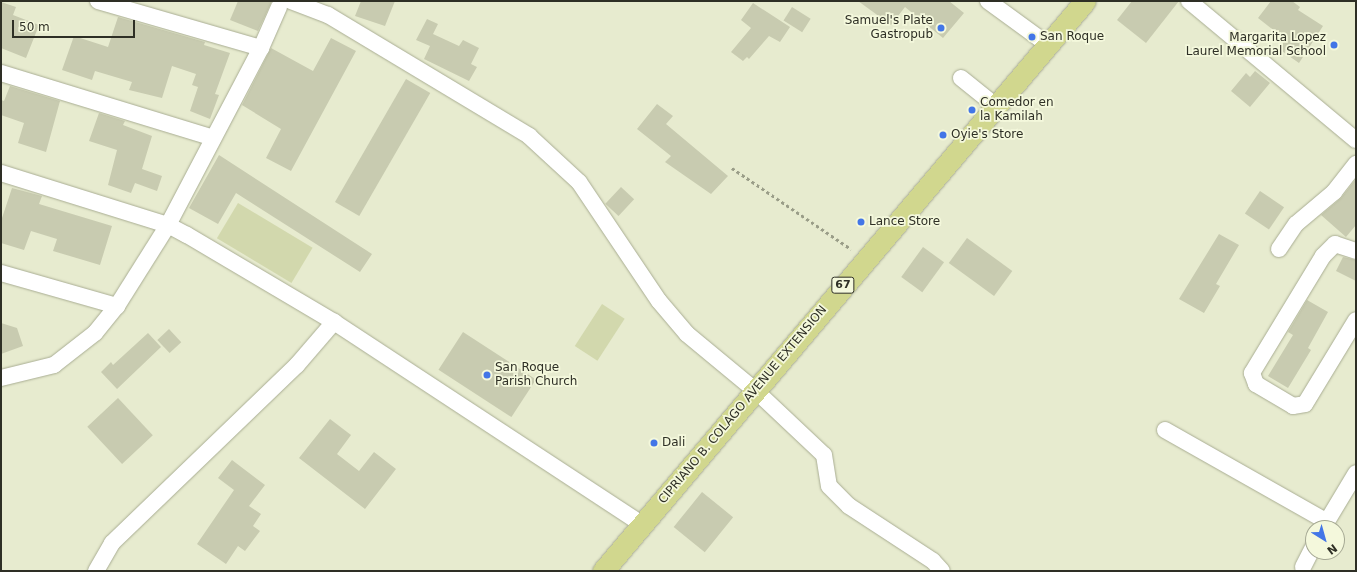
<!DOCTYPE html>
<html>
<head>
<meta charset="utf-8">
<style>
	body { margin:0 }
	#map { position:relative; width:1357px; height:572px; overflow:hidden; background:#e7ebcf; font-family:"DejaVu Sans",sans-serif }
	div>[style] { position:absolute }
	.green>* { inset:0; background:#d2d8ad; transform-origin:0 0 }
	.building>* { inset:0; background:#c8cbb0; transform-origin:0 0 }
	.path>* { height:2.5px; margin-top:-1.25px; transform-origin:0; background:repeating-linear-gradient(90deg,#9a9d88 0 3px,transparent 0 6px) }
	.roads { filter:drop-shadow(0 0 1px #a9ad93) drop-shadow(0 0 1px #a9ad93) }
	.minor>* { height:16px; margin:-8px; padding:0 8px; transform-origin:8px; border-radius:8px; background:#fff }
	.major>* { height:21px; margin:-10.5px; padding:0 10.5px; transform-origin:10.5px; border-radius:10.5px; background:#d1d78e }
	.dots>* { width:11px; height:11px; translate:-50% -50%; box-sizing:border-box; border:2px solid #f4f8dc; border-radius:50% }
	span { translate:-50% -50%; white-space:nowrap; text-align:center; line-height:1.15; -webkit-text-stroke:3.5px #f4f8dc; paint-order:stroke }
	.shield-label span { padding:1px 3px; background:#f4f8dc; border:1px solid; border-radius:3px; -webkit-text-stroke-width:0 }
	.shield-label { font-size:11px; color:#2e2f25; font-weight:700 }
	.poi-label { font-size:12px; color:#2e2f25 }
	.right { translate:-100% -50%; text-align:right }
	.left { translate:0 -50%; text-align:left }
	.street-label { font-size:12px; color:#2e2f25 }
	.frame { position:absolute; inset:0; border:2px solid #2e2f25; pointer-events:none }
	.north { position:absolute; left:1305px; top:520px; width:40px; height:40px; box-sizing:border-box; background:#f4f8dc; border:1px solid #a5a893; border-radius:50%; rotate:143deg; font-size:11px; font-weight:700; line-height:16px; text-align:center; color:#2e2f25 }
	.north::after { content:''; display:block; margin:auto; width:14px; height:18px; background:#4376e7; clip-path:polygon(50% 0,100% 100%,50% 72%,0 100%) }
	.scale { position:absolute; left:12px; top:20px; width:123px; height:18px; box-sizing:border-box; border:2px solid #2e2f25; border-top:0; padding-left:5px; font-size:12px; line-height:14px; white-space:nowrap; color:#2e2f25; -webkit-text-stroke:3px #f4f8dc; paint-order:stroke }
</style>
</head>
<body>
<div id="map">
	<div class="green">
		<div style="left:238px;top:203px;width:87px;height:41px;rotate:31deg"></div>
		<div style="left:602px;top:304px;width:27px;height:50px;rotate:33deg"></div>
	</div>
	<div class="building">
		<div style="clip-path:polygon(238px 1px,272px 1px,258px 31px,230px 20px)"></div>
		<div style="clip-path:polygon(361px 1px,395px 1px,385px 26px,355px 16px)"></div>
		<div style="clip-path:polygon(858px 1px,949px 1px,964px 13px,943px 38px,905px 7px,891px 25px)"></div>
		<div style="clip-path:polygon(1132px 1px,1179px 1px,1146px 43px,1117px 20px)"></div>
		<div style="clip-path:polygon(1271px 1px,1292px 1px,1300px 7px,1298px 10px,1323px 26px,1299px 63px,1279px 49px,1285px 39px,1258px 18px)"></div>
		<div style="clip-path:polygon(1px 2px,16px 7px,13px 15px,39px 25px,26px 58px,1px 48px)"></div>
		<div style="clip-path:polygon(753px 3px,790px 27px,780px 42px,769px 36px,749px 59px,747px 57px,743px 61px,731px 52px,751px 28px,741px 20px)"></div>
		<div style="left:792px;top:7px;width:22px;height:16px;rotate:32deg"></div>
		<div style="clip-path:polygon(118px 17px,205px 42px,204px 45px,230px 53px,215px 94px,219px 95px,210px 119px,190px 111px,198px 87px,192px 85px,196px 74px,172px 66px,162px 98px,129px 90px,132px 82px,95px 71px,92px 80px,62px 70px,74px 36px,108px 47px)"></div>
		<div style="clip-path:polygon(427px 19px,438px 24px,433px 34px,459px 46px,463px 40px,479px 48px,471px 64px,477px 67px,469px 81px,424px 59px,430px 46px,416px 40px)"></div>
		<div style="clip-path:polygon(331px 38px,356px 51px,291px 171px,266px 158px,281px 129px,242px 105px,271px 48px,313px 71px)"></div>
		<div style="clip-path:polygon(1255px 71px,1270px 83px,1250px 107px,1231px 91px,1246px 73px,1250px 77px)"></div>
		<div style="left:406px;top:79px;width:28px;height:142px;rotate:30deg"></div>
		<div style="clip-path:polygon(10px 86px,60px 101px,46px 152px,18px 143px,24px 123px,1px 115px,1px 100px,4px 101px)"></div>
		<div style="clip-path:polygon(657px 104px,673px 116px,666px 124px,728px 176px,711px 194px,665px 162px,671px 156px,637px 129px)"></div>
		<div style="clip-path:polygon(99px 113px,125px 121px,123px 125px,152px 136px,142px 169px,162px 176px,157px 191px,135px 183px,131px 193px,108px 185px,117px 150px,89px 141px)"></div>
		<div style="clip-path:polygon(219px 155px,372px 254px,360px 272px,236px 193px,218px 224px,189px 208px)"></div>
		<div style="clip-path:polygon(1356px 179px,1356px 225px,1346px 237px,1321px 215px,1341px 198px)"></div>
		<div style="left:621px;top:187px;width:18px;height:23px;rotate:43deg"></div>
		<div style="clip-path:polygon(12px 188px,42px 196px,39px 204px,112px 226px,100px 265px,53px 251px,57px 239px,31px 231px,24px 250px,1px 243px,1px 221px)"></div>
		<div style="left:1260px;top:191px;width:29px;height:27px;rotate:34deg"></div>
		<div style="clip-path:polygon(1219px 234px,1239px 245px,1216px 284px,1220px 286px,1204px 313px,1179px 299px)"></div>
		<div style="left:967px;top:238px;width:56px;height:31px;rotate:36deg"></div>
		<div style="left:923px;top:247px;width:26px;height:37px;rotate:36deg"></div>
		<div style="clip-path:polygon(1343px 257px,1356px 260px,1356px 281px,1336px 271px)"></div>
		<div style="clip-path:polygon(1307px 300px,1328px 312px,1308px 348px,1311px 350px,1288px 388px,1268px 376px,1293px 335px,1288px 332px)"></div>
		<div style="clip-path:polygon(1px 323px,17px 328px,23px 346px,1px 354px)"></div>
		<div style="left:169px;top:329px;width:18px;height:16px;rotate:47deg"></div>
		<div style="left:463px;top:332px;width:87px;height:45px;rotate:33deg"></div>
		<div style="clip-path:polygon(148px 333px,161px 347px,117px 389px,101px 372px,111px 362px,113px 365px)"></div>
		<div style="left:118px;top:398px;width:51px;height:42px;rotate:47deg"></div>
		<div style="clip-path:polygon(330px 419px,351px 435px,337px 454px,359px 471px,374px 452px,396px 469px,365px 509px,299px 458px)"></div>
		<div style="clip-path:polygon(232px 460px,265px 485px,249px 506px,261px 514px,253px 526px,260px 531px,245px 551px,238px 546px,226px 564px,197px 544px,234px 490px,218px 478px)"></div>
		<div style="left:702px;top:492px;width:40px;height:45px;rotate:39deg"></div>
	</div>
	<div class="path">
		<div style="left:732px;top:168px;width:144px;rotate:34.2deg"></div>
	</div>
	<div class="roads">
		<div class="minor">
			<div style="left:98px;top:1px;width:170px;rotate:16.1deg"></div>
			<div style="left:291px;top:1px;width:40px;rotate:21deg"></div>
			<div style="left:328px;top:15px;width:235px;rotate:31deg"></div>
			<div style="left:529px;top:136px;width:68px;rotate:42.6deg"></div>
			<div style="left:579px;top:182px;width:143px;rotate:56.1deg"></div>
			<div style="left:659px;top:301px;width:43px;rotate:49.7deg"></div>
			<div style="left:687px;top:334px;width:89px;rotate:39.6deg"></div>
			<div style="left:756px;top:391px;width:93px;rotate:43.3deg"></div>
			<div style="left:824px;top:455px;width:31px;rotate:81deg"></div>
			<div style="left:829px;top:486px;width:28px;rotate:45deg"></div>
			<div style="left:849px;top:506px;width:100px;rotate:33.2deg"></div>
			<div style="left:933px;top:561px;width:13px;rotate:48deg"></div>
			<div style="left:988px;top:1px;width:73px;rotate:36.1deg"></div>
			<div style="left:1189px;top:1px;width:217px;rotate:39.8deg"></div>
			<div style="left:1px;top:73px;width:222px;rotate:17deg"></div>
			<div style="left:961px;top:78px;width:45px;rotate:38.7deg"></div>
			<div style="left:1px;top:173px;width:175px;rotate:17.3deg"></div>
			<div style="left:168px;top:225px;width:21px;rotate:28deg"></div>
			<div style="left:187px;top:235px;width:171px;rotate:30.6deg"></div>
			<div style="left:334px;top:322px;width:370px;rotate:33.3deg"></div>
			<div style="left:1279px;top:249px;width:30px;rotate:-56deg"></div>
			<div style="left:1296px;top:224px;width:50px;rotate:-40.1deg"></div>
			<div style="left:1334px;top:192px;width:36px;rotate:-52deg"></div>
			<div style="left:1356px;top:251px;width:22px;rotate:-162deg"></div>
			<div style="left:1335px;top:244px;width:17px;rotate:135deg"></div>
			<div style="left:1323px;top:256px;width:137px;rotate:121.3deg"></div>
			<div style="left:1252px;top:373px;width:12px;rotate:70deg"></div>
			<div style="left:1256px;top:384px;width:43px;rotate:30.7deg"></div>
			<div style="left:1293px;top:406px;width:12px;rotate:-9deg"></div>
			<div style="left:1305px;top:404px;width:98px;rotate:-58.7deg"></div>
			<div style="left:1px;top:273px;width:121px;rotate:15.9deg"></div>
			<div style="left:1px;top:378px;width:55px;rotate:-13.8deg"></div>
			<div style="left:54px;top:365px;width:52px;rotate:-38deg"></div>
			<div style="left:95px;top:333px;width:35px;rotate:-51deg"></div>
			<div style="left:117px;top:306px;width:96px;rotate:-57.8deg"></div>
			<div style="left:168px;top:225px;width:200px;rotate:-62.3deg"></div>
			<div style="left:261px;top:48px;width:45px;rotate:-66.3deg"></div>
			<div style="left:1165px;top:430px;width:185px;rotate:29.5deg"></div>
			<div style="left:1323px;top:528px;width:64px;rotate:-59deg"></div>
			<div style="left:1303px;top:567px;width:22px;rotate:-63deg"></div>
			<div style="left:96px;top:571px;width:32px;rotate:-60deg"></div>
			<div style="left:112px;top:543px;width:257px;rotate:-43.9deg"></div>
			<div style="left:297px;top:365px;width:57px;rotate:-49.3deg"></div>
		</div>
		<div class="major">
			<div style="left:603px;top:571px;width:746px;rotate:-49.78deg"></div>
		</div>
	</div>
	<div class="dots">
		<div style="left:941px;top:28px;background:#4376e7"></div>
		<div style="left:1032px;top:37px;background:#4376e7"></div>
		<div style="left:1334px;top:45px;background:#4376e7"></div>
		<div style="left:972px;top:110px;background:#4376e7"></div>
		<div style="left:943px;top:135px;background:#4376e7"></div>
		<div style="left:861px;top:222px;background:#4376e7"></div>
		<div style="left:487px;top:375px;background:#4376e7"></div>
		<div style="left:654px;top:443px;background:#4376e7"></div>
	</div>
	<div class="shield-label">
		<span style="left:843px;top:285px">67</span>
	</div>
	<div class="poi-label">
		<span class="right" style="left:933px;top:28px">Samuel's Plate<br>Gastropub</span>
		<span class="left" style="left:1040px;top:37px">San Roque</span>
		<span class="right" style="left:1326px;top:45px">Margarita Lopez<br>Laurel Memorial School</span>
		<span class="left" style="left:980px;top:110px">Comedor en<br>la Kamilah</span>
		<span class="left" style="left:951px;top:135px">Oyie's Store</span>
		<span class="left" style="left:869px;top:222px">Lance Store</span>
		<span class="left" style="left:495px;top:375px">San Roque<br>Parish Church</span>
		<span class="left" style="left:662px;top:443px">Dali</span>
	</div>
	<div class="street-label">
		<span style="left:743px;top:405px;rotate:-50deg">CIPRIANO B. COLAGO AVENUE EXTENSION</span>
	</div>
	<div class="frame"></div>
	<div class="north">N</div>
	<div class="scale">50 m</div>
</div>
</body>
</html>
